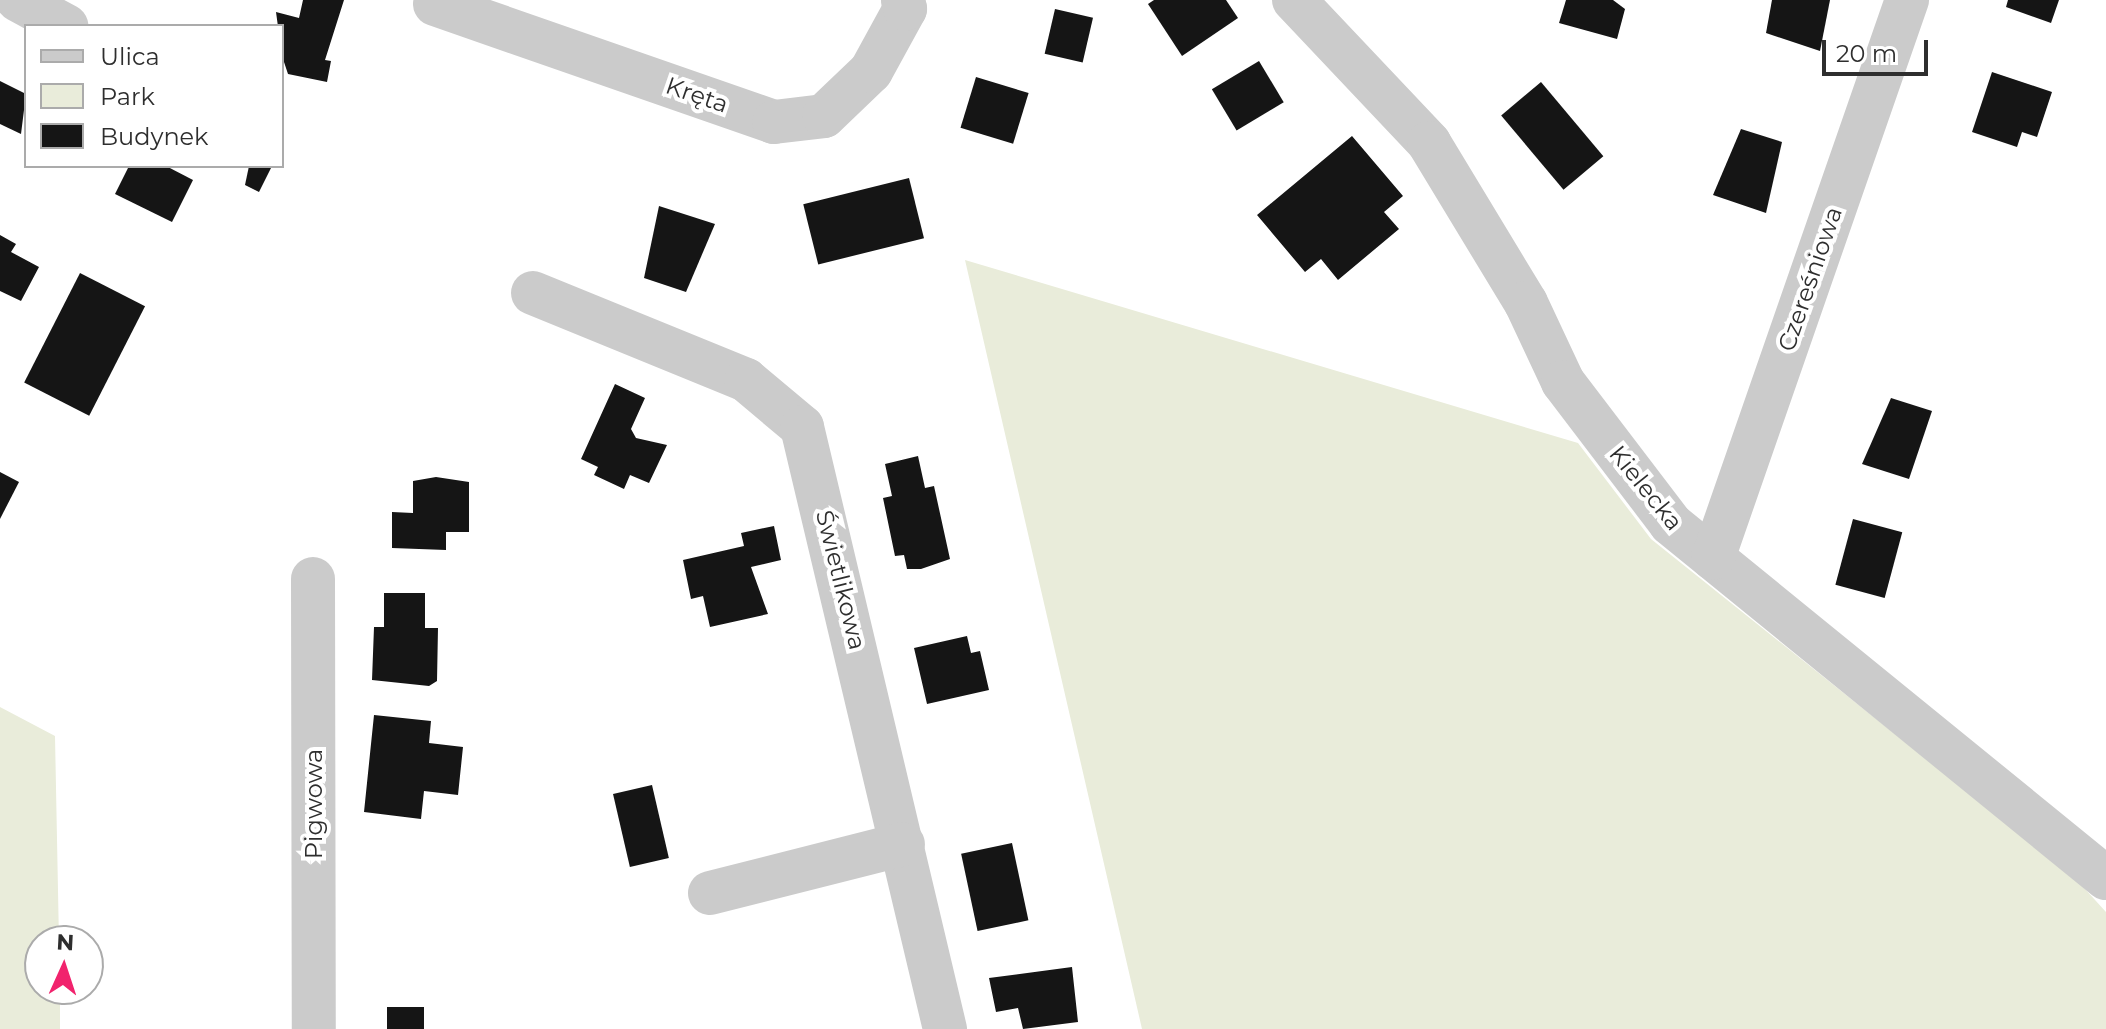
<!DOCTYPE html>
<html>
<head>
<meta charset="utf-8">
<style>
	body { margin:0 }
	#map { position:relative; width:2106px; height:1029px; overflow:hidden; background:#fff; font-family:Montserrat,sans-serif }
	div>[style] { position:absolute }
	.green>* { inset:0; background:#e9ecda }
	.building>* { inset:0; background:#151515; transform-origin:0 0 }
	.minor>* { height:44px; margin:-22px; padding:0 22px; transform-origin:22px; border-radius:22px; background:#cbcbcb }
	span { translate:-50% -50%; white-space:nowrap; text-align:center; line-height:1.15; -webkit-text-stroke:8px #fff; paint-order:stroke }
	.street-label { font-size:24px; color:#2e2e2e }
	.legend { position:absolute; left:24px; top:24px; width:260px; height:144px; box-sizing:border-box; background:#fff; border:2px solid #ababab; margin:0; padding:10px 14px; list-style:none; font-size:24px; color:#2e2e2e }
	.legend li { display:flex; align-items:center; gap:16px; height:40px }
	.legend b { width:40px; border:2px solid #ababab }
	.north { position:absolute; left:24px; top:925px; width:80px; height:80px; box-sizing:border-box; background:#fff; border:2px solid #ababab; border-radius:50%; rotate:3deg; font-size:22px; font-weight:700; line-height:32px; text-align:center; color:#2e2e2e }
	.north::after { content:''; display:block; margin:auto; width:28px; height:36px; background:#f1236d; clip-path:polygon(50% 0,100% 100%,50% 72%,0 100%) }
	.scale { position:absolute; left:1822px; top:40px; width:106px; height:36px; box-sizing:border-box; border:4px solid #2e2e2e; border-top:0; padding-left:10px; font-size:24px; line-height:28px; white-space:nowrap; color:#2e2e2e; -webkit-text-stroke:6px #fff; paint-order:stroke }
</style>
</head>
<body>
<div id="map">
	<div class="green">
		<div style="clip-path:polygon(965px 260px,1578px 443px,1651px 539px,2075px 878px,2106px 912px,2106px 1029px,1142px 1029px)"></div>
		<div style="clip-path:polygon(0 707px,55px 736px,59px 941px,40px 941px,40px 989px,60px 989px,60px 1029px,0 1029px)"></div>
	</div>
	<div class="building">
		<div style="clip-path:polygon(303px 0,344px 0,325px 60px,331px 61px,327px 82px,288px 74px,282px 56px,276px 12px,299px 18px)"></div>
		<div style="clip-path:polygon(1154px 0,1226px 0,1238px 18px,1182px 56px,1148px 4px)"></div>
		<div style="clip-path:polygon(1566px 0,1613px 0,1625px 9px,1617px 39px,1559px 23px)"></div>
		<div style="clip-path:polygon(1772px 0,1830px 0,1820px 51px,1766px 33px)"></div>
		<div style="clip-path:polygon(2008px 0,2059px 0,2051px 23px,2006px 7px)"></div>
		<div style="left:1055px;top:9px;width:39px;height:46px;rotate:13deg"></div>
		<div style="left:1259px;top:61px;width:48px;height:55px;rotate:59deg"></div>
		<div style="clip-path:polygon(1992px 72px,2052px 92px,2037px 137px,2022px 132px,2017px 147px,1972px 132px)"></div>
		<div style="left:976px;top:77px;width:55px;height:53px;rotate:17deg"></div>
		<div style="clip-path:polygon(0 81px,26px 94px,21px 134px,0 124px)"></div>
		<div style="left:1541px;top:82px;width:97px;height:52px;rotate:50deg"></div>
		<div style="clip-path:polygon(1741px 129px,1782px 142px,1766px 213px,1713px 195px)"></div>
		<div style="clip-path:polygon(1352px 136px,1403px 196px,1384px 212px,1399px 229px,1338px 280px,1321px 259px,1305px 272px,1257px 215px)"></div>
		<div style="clip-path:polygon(129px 166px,166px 166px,193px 180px,172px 222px,115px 194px)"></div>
		<div style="clip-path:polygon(249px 166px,272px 166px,259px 192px,245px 185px)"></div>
		<div style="left:909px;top:178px;width:62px;height:109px;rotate:76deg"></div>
		<div style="clip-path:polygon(659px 206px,715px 224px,686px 292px,644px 278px)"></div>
		<div style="clip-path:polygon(0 235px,16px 244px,11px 252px,39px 267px,21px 301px,0 291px)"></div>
		<div style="left:80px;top:273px;width:73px;height:123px;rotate:27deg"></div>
		<div style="clip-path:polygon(615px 384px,645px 398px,631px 429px,636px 438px,667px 445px,649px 483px,630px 475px,624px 489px,594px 475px,598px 467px,581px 459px)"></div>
		<div style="clip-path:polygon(1891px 398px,1932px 411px,1909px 479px,1862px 464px)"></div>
		<div style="clip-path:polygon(918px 456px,925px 488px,934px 486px,950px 559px,921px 569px,907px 569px,904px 555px,895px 556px,883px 498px,892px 496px,885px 464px)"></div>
		<div style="clip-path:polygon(0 472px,19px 482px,0 519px)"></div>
		<div style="clip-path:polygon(436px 477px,469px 482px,469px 532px,446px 532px,446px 550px,392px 548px,392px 512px,413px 513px,413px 481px)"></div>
		<div style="left:1853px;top:519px;width:51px;height:68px;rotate:15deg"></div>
		<div style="clip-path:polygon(774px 526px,781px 560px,751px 567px,768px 614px,710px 627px,703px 596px,691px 599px,683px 560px,744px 546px,741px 533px)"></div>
		<div style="clip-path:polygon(384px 593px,425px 593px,425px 628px,438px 628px,437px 681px,429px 686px,372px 680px,374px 627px,384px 627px)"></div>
		<div style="clip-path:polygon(967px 636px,971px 653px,980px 651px,989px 690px,927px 704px,914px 648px)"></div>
		<div style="clip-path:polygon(374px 715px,431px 721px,429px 743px,463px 747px,458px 795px,424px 791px,421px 819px,364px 812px)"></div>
		<div style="left:652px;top:785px;width:75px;height:40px;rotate:77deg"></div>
		<div style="left:1012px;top:843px;width:79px;height:52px;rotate:78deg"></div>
		<div style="clip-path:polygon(1072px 967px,1078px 1022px,1023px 1029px,1018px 1008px,996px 1012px,989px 978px)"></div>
		<div style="left:387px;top:1007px;width:37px;height:22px"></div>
	</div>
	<div class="minor">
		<div style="left:18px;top:0;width:55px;rotate:28.4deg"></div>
		<div style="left:1294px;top:0;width:197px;rotate:46.6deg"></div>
		<div style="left:1429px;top:143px;width:187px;rotate:58.8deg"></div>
		<div style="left:1526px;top:303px;width:87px;rotate:64.9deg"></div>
		<div style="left:1563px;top:382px;width:178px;rotate:52.7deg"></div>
		<div style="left:1671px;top:524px;width:561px;rotate:39.14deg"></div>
		<div style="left:435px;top:4px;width:359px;rotate:19.2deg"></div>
		<div style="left:774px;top:122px;width:50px;rotate:-6.8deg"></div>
		<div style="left:824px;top:116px;width:65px;rotate:-43.8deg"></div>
		<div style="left:871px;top:71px;width:71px;rotate:-61.3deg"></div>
		<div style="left:905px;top:9px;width:9px;rotate:-103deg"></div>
		<div style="left:533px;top:293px;width:230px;rotate:22.2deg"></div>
		<div style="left:746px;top:380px;width:73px;rotate:40deg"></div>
		<div style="left:802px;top:427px;width:619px;rotate:76.64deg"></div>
		<div style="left:1713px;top:558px;width:591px;rotate:-70.83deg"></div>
		<div style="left:313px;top:579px;width:450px;rotate:89.9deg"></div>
		<div style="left:710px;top:893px;width:199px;rotate:-14.2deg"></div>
	</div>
	<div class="street-label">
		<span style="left:697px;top:95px;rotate:19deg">Kręta</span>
		<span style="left:1810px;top:279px;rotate:-71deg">Czereśniowa</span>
		<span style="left:1646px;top:488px;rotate:51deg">Kielecka</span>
		<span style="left:841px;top:580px;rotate:76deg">Świetlikowa</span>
		<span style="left:314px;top:804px;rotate:-90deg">Pigwowa</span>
	</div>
	<ul class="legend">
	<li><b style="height:10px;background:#cbcbcb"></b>Ulica</li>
	<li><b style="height:22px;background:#e9ecda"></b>Park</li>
	<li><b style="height:22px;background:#151515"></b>Budynek</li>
	</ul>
	<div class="north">N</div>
	<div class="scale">20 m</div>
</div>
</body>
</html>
